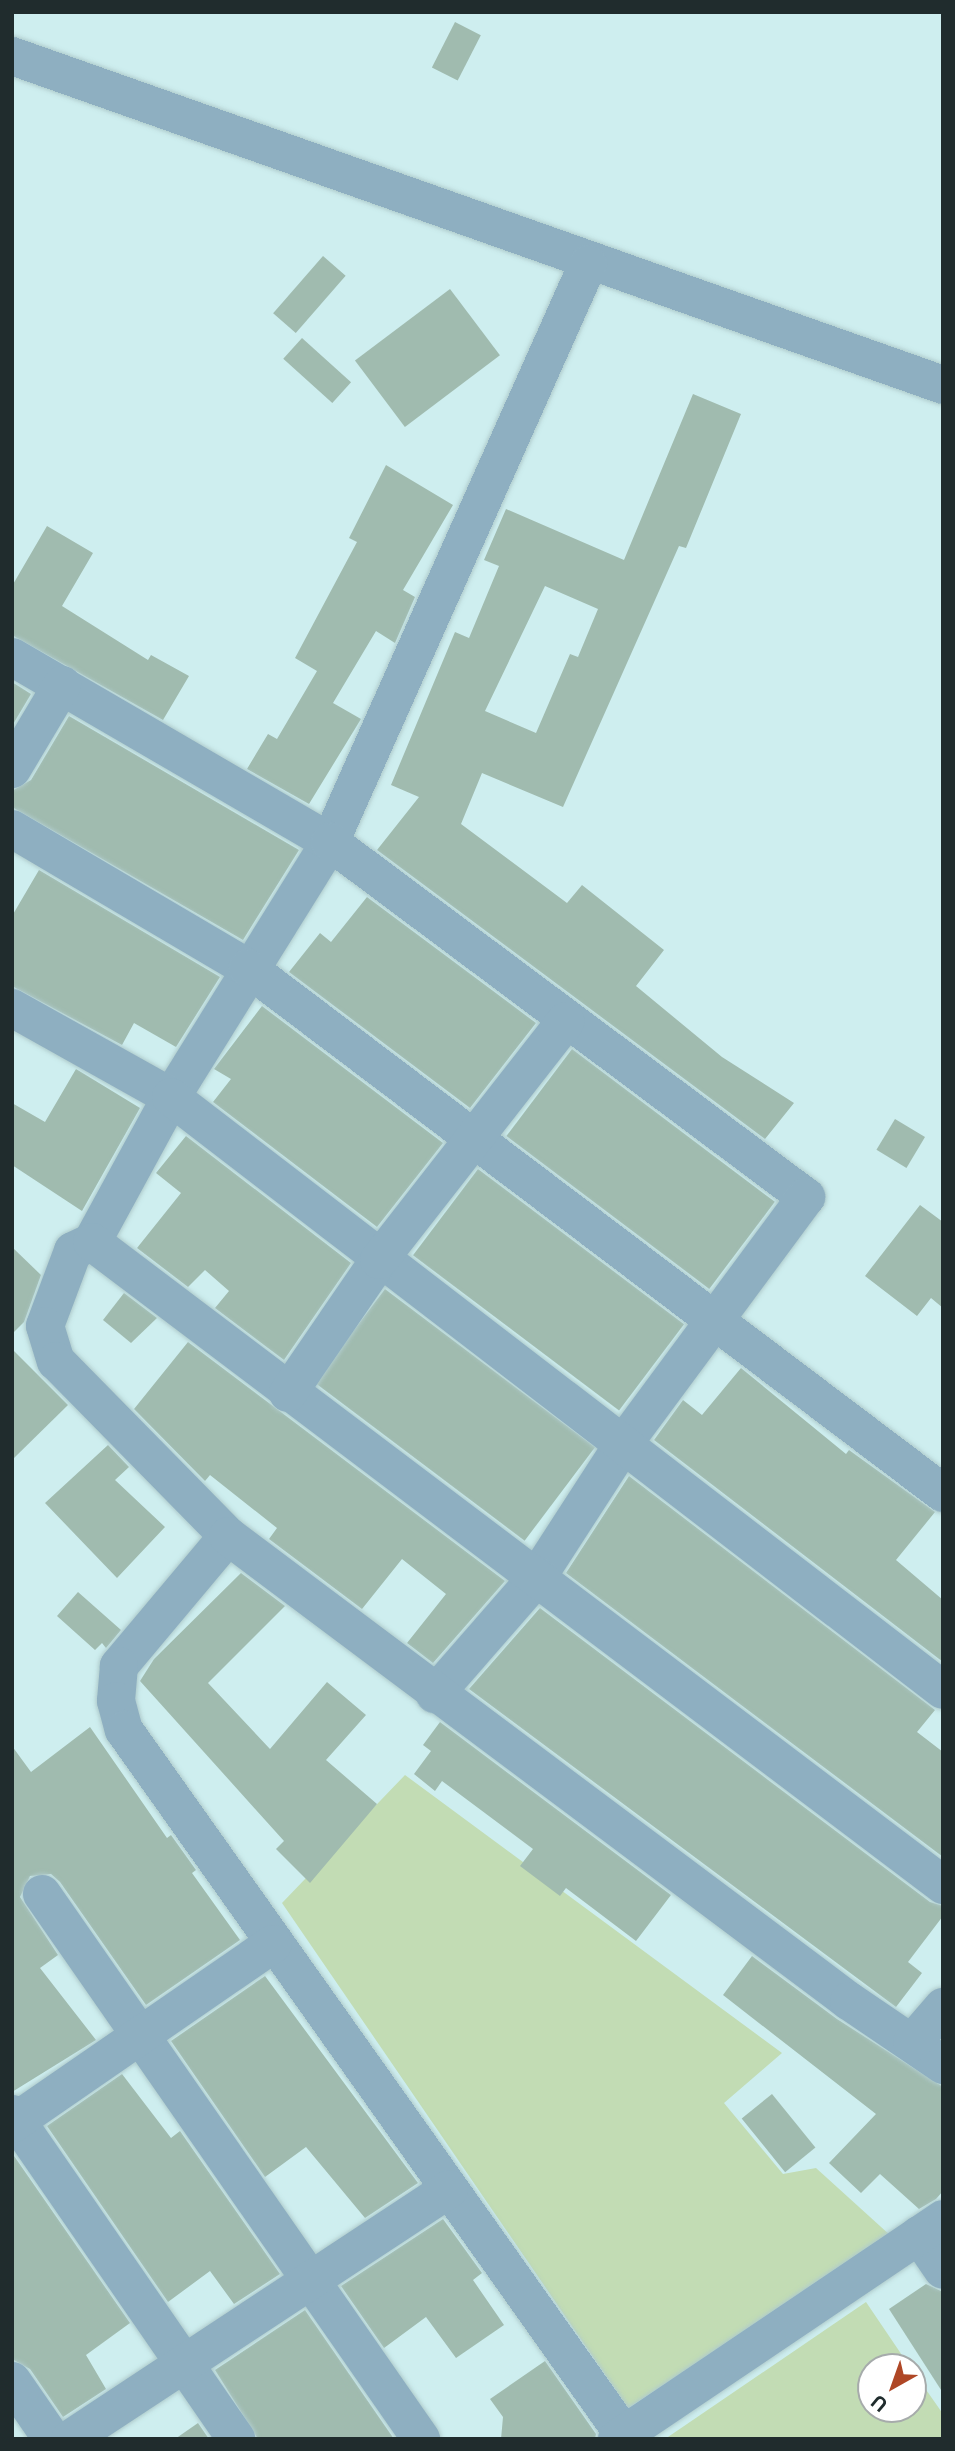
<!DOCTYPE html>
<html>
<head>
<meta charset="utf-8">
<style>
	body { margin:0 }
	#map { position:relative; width:955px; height:2451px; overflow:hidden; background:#ceeeef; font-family:Inter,sans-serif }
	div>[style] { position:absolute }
	.green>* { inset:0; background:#c2dcb4 }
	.building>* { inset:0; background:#a0bbaf; transform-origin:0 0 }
	.roads { filter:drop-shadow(0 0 2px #afcbcc) drop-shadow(0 0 2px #afcbcc) }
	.minor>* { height:38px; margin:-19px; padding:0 19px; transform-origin:19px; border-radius:19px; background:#8eafc1 }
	span { translate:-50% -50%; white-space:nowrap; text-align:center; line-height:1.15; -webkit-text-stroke:7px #fff; paint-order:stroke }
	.frame { position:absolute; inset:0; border:14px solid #202c2d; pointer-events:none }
	.north { position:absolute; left:857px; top:2353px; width:70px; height:70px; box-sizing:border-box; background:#fff; border:2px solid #a6abab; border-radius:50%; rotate:220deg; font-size:19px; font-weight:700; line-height:28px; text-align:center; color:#202c2d }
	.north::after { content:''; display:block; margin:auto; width:24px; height:32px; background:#af4726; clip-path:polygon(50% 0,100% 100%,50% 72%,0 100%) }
</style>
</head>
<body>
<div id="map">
	<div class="green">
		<div style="clip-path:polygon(405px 1775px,782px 2053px,724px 2103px,783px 2174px,816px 2168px,891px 2236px,628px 2408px,282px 1903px)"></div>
		<div style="clip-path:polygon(866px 2302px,910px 2367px,871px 2367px,871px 2409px,913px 2409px,913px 2371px,943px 2414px,943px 2439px,665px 2439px)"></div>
	</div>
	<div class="building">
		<div style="left:455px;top:22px;width:29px;height:51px;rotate:27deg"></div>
		<div style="left:323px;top:256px;width:30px;height:76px;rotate:41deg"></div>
		<div style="left:450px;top:289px;width:83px;height:119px;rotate:53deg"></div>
		<div style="left:302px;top:338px;width:66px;height:28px;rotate:42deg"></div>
		<div style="clip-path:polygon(evenodd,693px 394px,741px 414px,686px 548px,679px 546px,563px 807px,482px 773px,461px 824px,567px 903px,582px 885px,664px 950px,636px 986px,722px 1057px,794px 1103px,765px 1139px,377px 850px,419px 797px,391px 785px,455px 632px,469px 638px,499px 566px,484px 560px,506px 509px,624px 560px,693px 394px,545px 586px,598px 609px,578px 657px,570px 654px,536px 733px,485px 711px,545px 586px)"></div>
		<div style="clip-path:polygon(386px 465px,453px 505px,403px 590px,415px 597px,395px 643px,376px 631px,333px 703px,361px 719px,309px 804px,247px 769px,268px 734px,277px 739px,317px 671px,295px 658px,357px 542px,349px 538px)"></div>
		<div style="clip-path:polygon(47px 526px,93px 553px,62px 606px,148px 660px,151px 655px,189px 676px,163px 720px,12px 635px,12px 586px)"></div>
		<div style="clip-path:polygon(12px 682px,31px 694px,12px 726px)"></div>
		<div style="clip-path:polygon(69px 716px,299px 850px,243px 940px,12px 807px,12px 791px,31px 780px)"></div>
		<div style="clip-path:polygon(39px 870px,220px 977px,176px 1047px,134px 1023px,122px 1045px,12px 986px,12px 916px)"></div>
		<div style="clip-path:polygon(367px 897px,536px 1023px,470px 1108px,289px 972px,320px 933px,331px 942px)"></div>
		<div style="clip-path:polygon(262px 1006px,443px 1143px,377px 1227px,213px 1102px,231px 1079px,214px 1069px)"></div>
		<div style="left:572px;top:1049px;width:254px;height:109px;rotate:37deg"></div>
		<div style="clip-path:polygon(76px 1069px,140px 1108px,82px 1211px,12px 1165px,12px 1103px,45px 1122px)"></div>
		<div style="left:895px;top:1119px;width:35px;height:36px;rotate:31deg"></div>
		<div style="clip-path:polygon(186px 1136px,351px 1263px,284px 1360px,215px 1308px,229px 1291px,205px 1270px,188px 1287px,137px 1248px,181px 1193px,156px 1173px)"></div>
		<div style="left:478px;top:1169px;width:258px;height:108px;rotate:37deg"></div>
		<div style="clip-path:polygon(920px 1205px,943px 1222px,943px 1308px,931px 1298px,917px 1316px,865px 1276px)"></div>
		<div style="clip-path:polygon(12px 1247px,41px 1275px,24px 1322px,12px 1334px)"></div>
		<div style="left:385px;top:1289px;width:263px;height:117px;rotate:37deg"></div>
		<div style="clip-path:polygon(124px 1293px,157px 1318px,131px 1343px,103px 1320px)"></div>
		<div style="clip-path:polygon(188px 1342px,505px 1581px,433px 1663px,407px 1643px,446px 1594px,402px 1559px,362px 1609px,269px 1539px,277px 1528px,210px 1475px,205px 1481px,134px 1409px)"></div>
		<div style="clip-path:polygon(12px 1349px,68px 1405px,12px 1460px)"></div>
		<div style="clip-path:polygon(741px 1368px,846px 1454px,849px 1450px,935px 1512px,896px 1560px,943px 1600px,943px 1662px,654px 1440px,683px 1400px,702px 1415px)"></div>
		<div style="clip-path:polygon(108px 1445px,129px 1467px,115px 1480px,165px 1527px,117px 1578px,45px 1503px)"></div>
		<div style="clip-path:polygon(629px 1476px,935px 1710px,917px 1732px,943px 1752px,943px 1857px,566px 1573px)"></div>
		<div style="clip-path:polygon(241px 1573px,285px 1606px,208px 1683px,270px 1749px,327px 1682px,366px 1715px,326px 1760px,377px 1804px,310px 1883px,276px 1849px,284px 1841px,140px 1681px,154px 1659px)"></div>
		<div style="clip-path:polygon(78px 1592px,121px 1630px,106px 1648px,102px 1643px,95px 1650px,57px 1616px)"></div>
		<div style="clip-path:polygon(540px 1608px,930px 1902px,943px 1906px,943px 1916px,908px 1962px,922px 1973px,896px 2007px,469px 1689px)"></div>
		<div style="clip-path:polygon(440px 1722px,671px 1895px,636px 1941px,566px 1888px,560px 1896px,520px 1866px,533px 1849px,442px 1781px,435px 1791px,414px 1774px,431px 1751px,423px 1745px)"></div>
		<div style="clip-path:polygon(90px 1727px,167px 1838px,171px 1835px,196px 1870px,192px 1873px,240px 1940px,146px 2005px,60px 1882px,51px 1874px,30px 1876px,20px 1897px,58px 1955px,40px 1968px,96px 2040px,12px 2092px,12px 1746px,31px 1772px)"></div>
		<div style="clip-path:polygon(752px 1956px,837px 2019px,943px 2087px,943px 2191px,936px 2199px,919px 2209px,880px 2174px,861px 2193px,829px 2163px,876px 2114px,723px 1995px)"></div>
		<div style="clip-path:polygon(265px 1976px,418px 2183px,365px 2218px,306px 2147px,265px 2177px,171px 2041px)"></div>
		<div style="clip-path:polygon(122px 2074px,171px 2138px,180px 2131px,280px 2274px,234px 2304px,210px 2271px,168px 2302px,47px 2126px)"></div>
		<div style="left:772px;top:2094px;width:69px;height:39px;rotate:51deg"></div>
		<div style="clip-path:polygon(12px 2153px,130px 2323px,86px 2355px,106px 2389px,63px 2417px,30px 2369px,12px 2359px)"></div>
		<div style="clip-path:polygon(443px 2219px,482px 2273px,473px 2280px,504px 2325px,456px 2358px,426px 2317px,384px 2348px,341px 2286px)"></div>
		<div style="clip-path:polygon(926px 2284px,943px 2292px,943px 2393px,889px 2309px)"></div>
		<div style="clip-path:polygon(305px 2310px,394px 2439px,258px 2439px,215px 2370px)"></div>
		<div style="clip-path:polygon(545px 2361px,596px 2434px,595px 2439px,501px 2439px,503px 2417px,490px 2399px)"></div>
		<div style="clip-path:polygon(198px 2423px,209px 2439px,175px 2439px)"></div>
	</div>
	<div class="roads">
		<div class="minor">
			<div style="left:12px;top:56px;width:987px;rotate:19.46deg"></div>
			<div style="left:588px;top:264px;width:633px;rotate:114.05deg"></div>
			<div style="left:330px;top:842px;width:301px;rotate:121.9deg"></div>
			<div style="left:171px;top:1097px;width:165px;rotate:118.6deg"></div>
			<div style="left:92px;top:1242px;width:21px;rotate:155deg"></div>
			<div style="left:73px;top:1251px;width:80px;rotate:110.5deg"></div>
			<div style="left:45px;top:1326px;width:37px;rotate:73deg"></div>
			<div style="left:56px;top:1361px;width:245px;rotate:45.5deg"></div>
			<div style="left:228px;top:1536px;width:170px;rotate:130deg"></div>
			<div style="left:119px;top:1666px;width:35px;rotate:95deg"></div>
			<div style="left:116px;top:1701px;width:30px;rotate:75deg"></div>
			<div style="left:124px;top:1730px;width:869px;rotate:54.65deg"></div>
			<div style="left:12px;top:657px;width:368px;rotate:30.2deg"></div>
			<div style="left:330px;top:842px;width:594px;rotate:36.72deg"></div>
			<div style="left:806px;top:1197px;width:310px;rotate:126.5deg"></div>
			<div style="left:622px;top:1446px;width:155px;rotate:122.9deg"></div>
			<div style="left:538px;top:1576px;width:157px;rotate:131.1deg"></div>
			<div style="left:12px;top:769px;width:98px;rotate:-59.2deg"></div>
			<div style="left:12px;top:829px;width:274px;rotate:30.5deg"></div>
			<div style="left:248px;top:968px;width:871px;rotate:37.07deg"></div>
			<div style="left:12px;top:1008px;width:182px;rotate:29.2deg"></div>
			<div style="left:171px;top:1097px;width:973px;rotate:37.53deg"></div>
			<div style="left:92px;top:1242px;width:1067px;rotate:37.07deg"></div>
			<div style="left:288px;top:1393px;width:161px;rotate:-55.6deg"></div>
			<div style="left:379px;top:1260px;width:303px;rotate:-52deg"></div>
			<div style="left:228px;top:1536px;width:776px;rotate:36.83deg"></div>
			<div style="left:849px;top:2001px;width:114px;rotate:34.2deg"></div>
			<div style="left:42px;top:1894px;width:664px;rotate:55.18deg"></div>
			<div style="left:912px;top:2043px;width:48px;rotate:-49.3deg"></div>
			<div style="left:12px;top:2114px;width:395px;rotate:55.4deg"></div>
			<div style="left:12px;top:2124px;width:317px;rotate:-34.6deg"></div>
			<div style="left:919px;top:2235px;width:42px;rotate:55.6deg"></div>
			<div style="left:12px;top:2381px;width:70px;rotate:55.4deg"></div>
			<div style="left:70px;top:2439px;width:454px;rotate:-33.4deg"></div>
			<div style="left:617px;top:2439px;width:393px;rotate:-34deg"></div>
		</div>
	</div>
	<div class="frame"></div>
	<div class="north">U</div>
</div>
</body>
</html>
